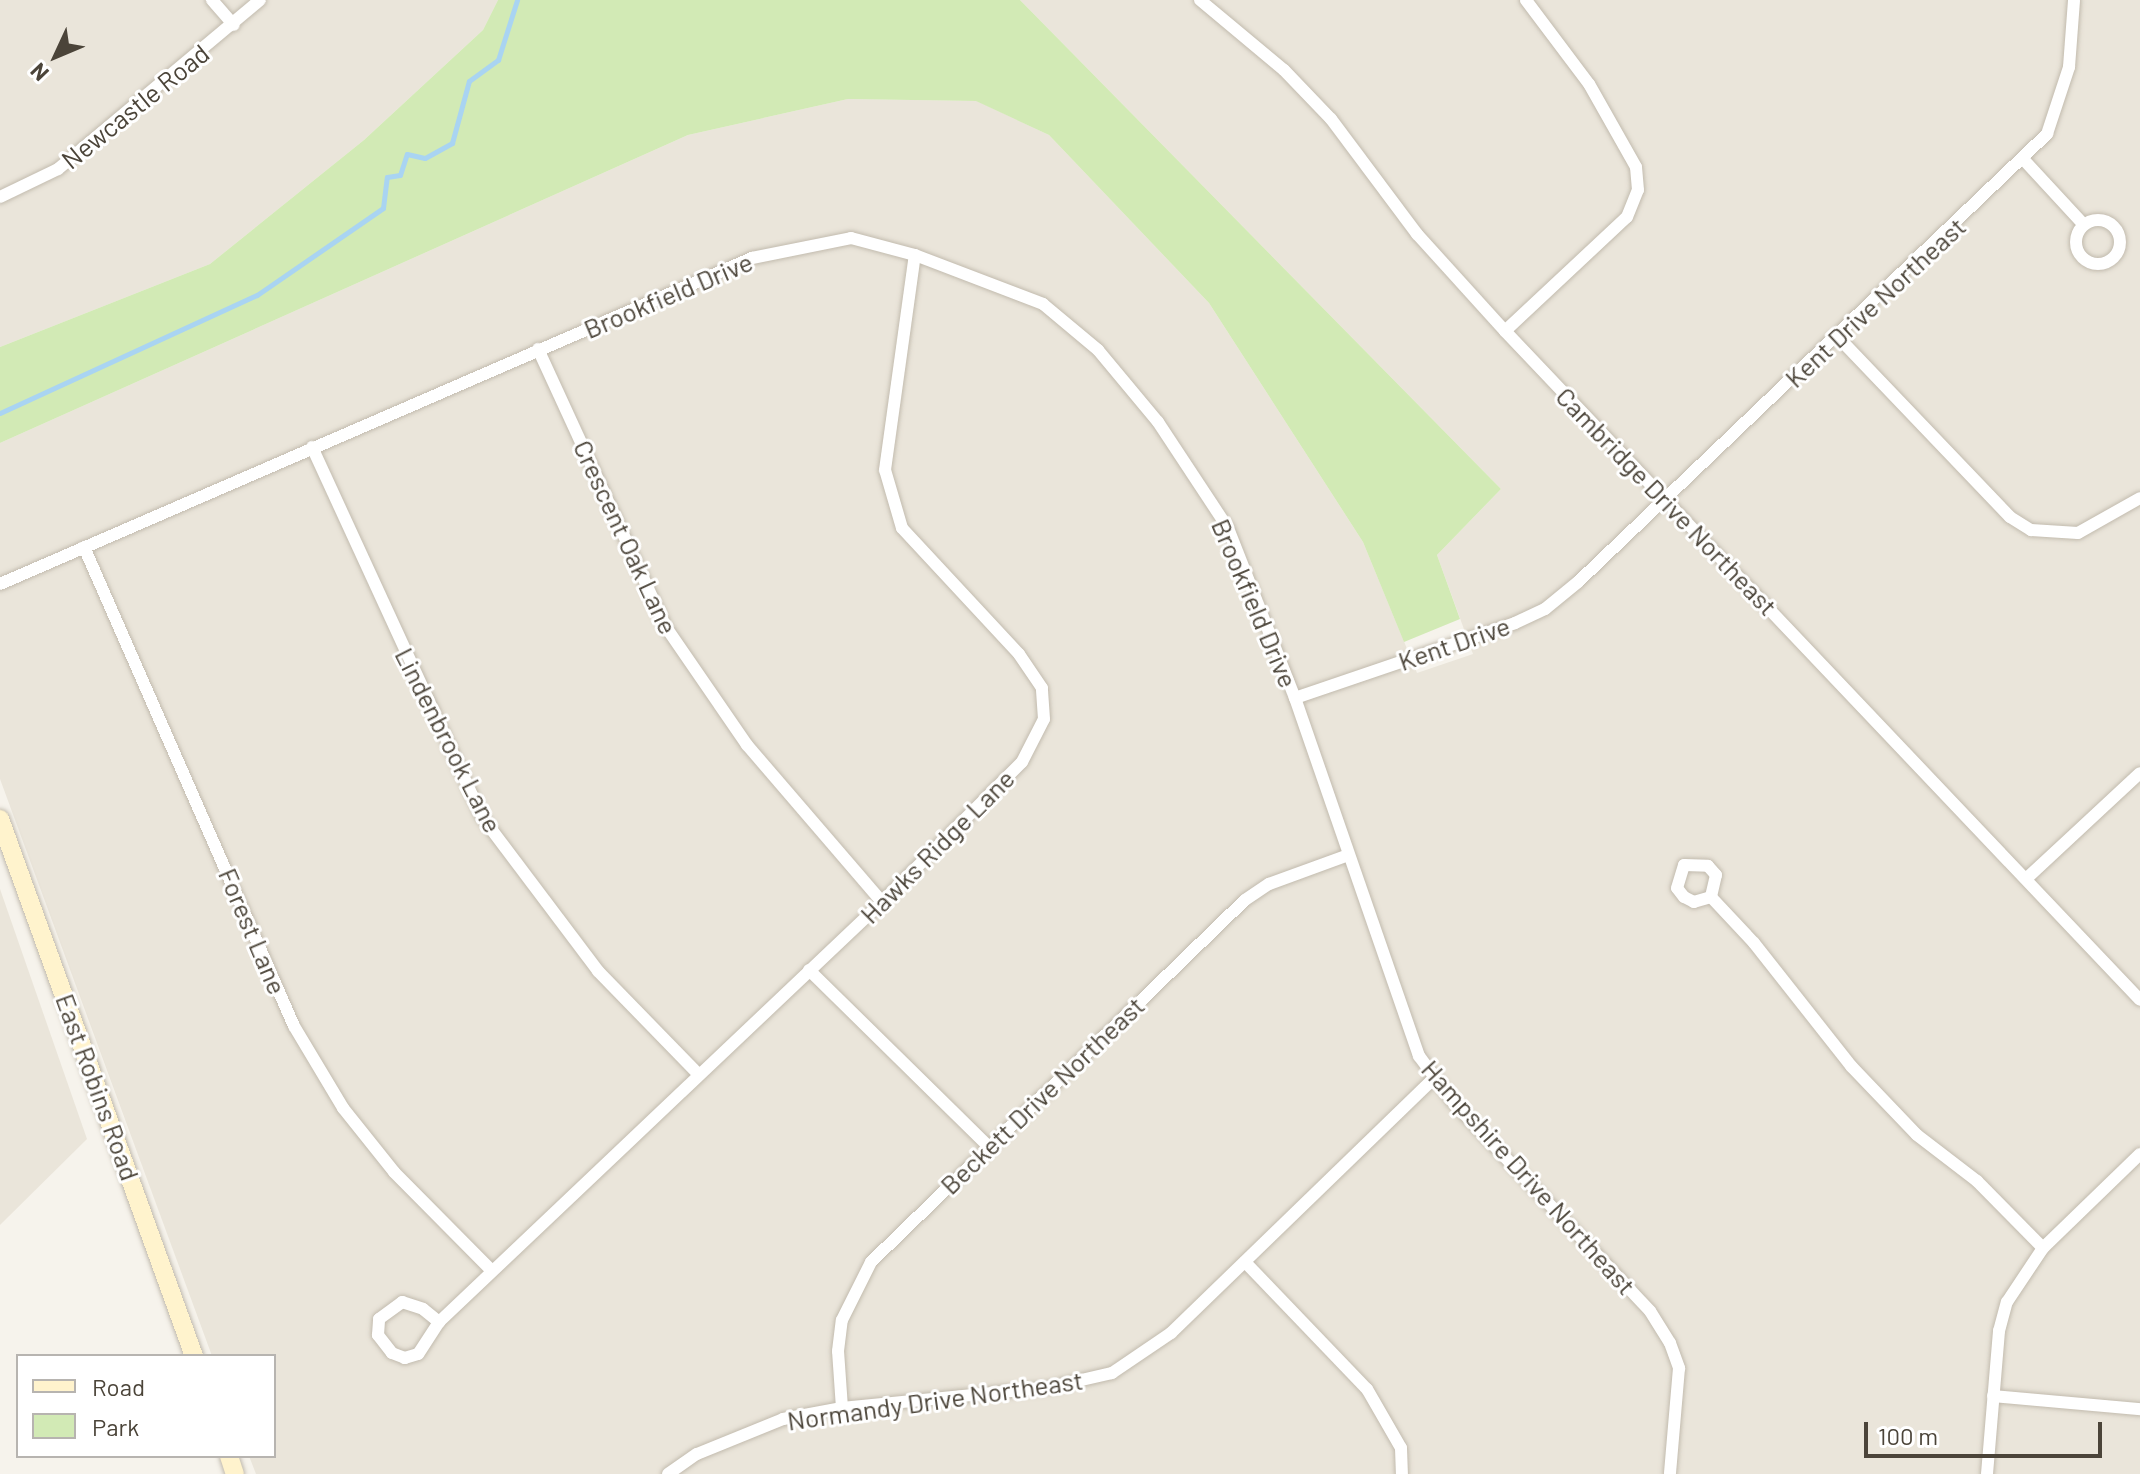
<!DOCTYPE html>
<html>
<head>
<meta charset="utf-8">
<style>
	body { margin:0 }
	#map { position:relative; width:2140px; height:1474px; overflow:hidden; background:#f6f3ec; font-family:Barlow,sans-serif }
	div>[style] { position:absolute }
	.residential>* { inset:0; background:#eae5da }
	.green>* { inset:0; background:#d2eab5 }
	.stream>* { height:5px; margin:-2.5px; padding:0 2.5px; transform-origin:2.5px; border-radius:2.5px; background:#a9d4f2 }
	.roads { filter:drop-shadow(0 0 2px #c2bbae) drop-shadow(0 0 2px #c2bbae) }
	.street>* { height:12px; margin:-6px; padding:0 6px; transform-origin:6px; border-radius:6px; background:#fff }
	.street>.ring { margin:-6px; padding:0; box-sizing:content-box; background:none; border:12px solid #fff; border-radius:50% }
	.secondary>* { height:18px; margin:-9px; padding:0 9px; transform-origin:9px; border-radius:9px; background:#fff3cd }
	span { translate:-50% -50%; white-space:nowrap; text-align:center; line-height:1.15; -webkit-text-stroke:6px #fff; paint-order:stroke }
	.street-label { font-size:26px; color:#4b4439 }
	.legend { position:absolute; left:16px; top:1354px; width:260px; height:104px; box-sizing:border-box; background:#fff; border:2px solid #b7b4b0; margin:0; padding:10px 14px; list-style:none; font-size:24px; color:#4b4439 }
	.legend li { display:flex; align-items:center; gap:16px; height:40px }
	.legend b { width:40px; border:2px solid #b7b4b0 }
	.north { position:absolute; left:16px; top:16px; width:80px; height:80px; -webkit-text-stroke:6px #fff; paint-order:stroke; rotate:226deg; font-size:22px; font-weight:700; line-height:32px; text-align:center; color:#4b4439 }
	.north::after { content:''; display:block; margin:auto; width:28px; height:36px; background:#4b4439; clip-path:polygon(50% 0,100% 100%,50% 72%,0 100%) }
	.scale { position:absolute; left:1864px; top:1422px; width:238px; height:36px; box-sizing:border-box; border:4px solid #4b4439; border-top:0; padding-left:10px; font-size:24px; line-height:28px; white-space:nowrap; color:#4b4439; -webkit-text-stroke:6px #fff; paint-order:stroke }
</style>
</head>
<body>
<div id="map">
	<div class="residential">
		<div style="clip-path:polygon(0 0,498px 0,483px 30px,364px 140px,210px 264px,0 347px)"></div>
		<div style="clip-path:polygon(1020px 0,2140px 0,2140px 1474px,256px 1474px,249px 1456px,274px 1456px,274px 1356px,212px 1356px,0 779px,0 443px,688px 135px,848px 99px,977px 101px,1049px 135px,1209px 303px,1363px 542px,1417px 673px,1473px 654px,1437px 555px,1501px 489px)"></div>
		<div style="clip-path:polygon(0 889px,87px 1139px,0 1225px)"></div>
	</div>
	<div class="green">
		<div style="clip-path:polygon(498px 0,1020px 0,1501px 489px,1437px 555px,1460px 619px,1404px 642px,1363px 542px,1209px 303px,1049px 135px,976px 101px,848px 99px,688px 135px,0 443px,0 347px,210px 264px,364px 140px,483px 30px)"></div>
	</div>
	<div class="stream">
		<div style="left:0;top:413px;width:283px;rotate:-24.7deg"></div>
		<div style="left:257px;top:295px;width:153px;rotate:-34.6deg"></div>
		<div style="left:383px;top:208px;width:31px;rotate:-83deg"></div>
		<div style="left:387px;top:177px;width:13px;rotate:-9deg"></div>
		<div style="left:400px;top:175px;width:22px;rotate:-72deg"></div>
		<div style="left:407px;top:154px;width:18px;rotate:13deg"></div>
		<div style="left:425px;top:158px;width:31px;rotate:-29deg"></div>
		<div style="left:452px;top:143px;width:64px;rotate:-74.7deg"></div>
		<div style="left:469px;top:81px;width:36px;rotate:-36deg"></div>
		<div style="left:498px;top:60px;width:63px;rotate:-72.4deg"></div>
	</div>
	<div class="roads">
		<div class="street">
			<div style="left:212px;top:0;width:33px;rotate:49deg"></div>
			<div style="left:1200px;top:0;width:109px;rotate:39.8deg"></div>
			<div style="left:1284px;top:70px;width:68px;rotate:46.2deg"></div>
			<div style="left:1331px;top:119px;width:144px;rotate:53.2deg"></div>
			<div style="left:1417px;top:234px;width:131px;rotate:47.8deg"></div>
			<div style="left:1505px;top:331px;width:922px;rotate:46.49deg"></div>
			<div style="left:2024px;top:160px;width:87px;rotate:47.3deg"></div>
			<div style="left:0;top:197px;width:64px;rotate:-25.8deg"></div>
			<div style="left:58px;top:169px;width:263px;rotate:-39.9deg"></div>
			<div class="ring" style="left:2076px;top:220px;width:32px;height:32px"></div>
			<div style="left:1505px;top:331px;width:167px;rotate:-43.1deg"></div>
			<div style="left:1627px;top:217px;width:29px;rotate:-68deg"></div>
			<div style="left:1638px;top:190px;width:23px;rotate:-95deg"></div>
			<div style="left:1636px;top:167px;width:95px;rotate:-119.5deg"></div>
			<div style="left:1589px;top:84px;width:105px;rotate:-126.9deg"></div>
			<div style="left:1838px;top:337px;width:249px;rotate:46.3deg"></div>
			<div style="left:2010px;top:517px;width:25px;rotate:32deg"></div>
			<div style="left:2031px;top:530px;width:47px;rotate:3.7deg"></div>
			<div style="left:2078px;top:533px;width:71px;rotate:-29.4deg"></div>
			<div style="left:538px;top:349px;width:306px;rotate:65.3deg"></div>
			<div style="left:666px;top:627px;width:143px;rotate:55.5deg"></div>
			<div style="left:747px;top:745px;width:207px;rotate:49.3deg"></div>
			<div style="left:312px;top:447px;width:407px;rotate:65.3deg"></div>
			<div style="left:482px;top:817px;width:193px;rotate:53deg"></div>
			<div style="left:598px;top:971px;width:144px;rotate:45.8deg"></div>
			<div style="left:84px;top:547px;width:523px;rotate:66.33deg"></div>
			<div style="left:294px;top:1026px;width:96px;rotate:59.1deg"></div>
			<div style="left:343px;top:1108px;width:82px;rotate:51.4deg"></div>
			<div style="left:394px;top:1172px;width:138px;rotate:45.3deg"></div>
			<div style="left:0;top:584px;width:820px;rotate:-23.44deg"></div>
			<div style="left:752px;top:258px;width:101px;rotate:-11.4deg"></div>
			<div style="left:851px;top:238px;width:66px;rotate:14.9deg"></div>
			<div style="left:915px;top:255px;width:137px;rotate:20.9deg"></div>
			<div style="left:1043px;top:304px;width:72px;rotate:39.9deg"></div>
			<div style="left:1098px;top:350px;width:94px;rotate:50.2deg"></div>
			<div style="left:1158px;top:422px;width:127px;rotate:56.6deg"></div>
			<div style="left:1228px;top:528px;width:183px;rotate:68.5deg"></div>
			<div style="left:1295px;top:698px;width:379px;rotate:70.9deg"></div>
			<div style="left:1419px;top:1056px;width:57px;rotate:53.5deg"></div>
			<div style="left:1453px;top:1102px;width:287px;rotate:46.7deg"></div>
			<div style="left:1650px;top:1311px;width:38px;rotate:58deg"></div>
			<div style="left:1670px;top:1343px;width:27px;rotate:70deg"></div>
			<div style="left:1679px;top:1368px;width:106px;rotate:94.9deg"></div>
			<div style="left:1295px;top:698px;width:232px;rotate:-18.8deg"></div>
			<div style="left:1515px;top:623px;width:33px;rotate:-25deg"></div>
			<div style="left:1545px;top:609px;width:43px;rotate:-39.3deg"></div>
			<div style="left:1578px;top:582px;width:649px;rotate:-43.69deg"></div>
			<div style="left:2047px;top:134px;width:71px;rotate:-71.8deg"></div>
			<div style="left:2069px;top:67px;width:67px;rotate:-85.7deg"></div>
			<div style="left:2027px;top:878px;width:154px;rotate:-42.9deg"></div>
			<div style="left:1711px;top:897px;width:18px;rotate:164deg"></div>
			<div style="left:1694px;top:902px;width:11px;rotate:-153deg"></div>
			<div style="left:1684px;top:897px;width:11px;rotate:-128deg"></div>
			<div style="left:1677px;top:888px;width:24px;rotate:-73deg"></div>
			<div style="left:1684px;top:865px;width:24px;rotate:2deg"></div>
			<div style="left:1708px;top:866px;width:12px;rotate:48deg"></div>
			<div style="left:1716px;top:875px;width:23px;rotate:103deg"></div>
			<div style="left:1711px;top:897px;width:63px;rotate:46.9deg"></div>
			<div style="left:1754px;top:943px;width:157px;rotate:51.7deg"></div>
			<div style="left:1851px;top:1066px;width:95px;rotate:46.3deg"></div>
			<div style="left:1917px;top:1135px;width:76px;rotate:37.5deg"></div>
			<div style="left:1977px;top:1181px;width:94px;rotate:45.4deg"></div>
			<div style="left:809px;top:970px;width:250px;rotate:44.5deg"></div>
			<div style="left:1245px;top:1262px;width:176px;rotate:46.2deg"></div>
			<div style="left:1367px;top:1389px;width:68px;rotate:60deg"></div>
			<div style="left:1401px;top:1448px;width:26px;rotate:88deg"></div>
			<div style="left:439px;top:1322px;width:38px;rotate:123deg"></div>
			<div style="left:418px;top:1354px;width:14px;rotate:163deg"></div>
			<div style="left:405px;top:1358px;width:14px;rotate:-159deg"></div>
			<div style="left:392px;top:1353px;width:23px;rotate:-128deg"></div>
			<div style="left:378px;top:1335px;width:16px;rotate:-86deg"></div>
			<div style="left:379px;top:1319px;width:29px;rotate:-36deg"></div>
			<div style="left:402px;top:1302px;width:22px;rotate:18deg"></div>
			<div style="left:423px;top:1309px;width:21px;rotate:39deg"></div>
			<div style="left:439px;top:1322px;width:610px;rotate:-43.47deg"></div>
			<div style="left:882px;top:902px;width:198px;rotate:-45deg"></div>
			<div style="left:1022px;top:762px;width:48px;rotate:-62.9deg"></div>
			<div style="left:1044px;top:719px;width:31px;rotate:-94deg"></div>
			<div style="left:1042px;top:688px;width:41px;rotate:-124.1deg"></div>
			<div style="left:1019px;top:654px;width:172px;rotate:-132.9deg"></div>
			<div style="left:902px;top:528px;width:60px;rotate:-106.3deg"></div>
			<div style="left:885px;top:470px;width:217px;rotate:-82.1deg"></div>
			<div style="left:1993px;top:1396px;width:148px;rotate:5.1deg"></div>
			<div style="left:842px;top:1408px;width:57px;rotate:-94deg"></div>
			<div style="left:838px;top:1351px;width:31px;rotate:-83deg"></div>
			<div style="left:842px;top:1320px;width:65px;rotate:-63.4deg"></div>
			<div style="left:871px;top:1262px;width:520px;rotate:-44.07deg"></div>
			<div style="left:1245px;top:900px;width:29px;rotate:-34deg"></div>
			<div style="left:1269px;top:884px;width:82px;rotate:-20deg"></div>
			<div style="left:668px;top:1474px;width:35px;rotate:-35deg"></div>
			<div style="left:697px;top:1454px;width:93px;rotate:-22.1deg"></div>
			<div style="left:783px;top:1419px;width:60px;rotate:-10.6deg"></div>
			<div style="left:842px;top:1408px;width:210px;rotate:-5.7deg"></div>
			<div style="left:1051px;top:1387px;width:63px;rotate:-12.9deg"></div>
			<div style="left:1112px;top:1373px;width:71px;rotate:-34.1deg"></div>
			<div style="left:1171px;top:1333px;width:365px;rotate:-44.1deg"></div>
			<div style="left:1987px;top:1474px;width:144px;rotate:-85.2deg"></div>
			<div style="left:1999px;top:1331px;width:30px;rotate:-75deg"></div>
			<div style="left:2007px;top:1302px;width:65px;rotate:-56.3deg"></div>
			<div style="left:2043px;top:1248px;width:135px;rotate:-44.1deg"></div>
		</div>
		<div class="secondary">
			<div style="left:0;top:819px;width:571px;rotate:70.14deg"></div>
			<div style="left:229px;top:1456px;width:19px;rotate:72deg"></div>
		</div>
	</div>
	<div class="street-label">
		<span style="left:135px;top:106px;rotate:-39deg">Newcastle Road</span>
		<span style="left:668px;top:295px;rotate:-23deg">Brookfield Drive</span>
		<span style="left:1875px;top:302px;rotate:-43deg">Kent Drive Northeast</span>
		<span style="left:1667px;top:501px;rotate:46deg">Cambridge Drive Northeast</span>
		<span style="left:626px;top:537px;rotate:65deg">Crescent Oak Lane</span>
		<span style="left:1255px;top:603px;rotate:67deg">Brookfield Drive</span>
		<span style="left:1454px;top:643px;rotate:-19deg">Kent Drive</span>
		<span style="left:449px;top:740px;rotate:63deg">Lindenbrook Lane</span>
		<span style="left:937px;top:846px;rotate:-45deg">Hawks Ridge Lane</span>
		<span style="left:253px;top:931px;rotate:67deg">Forest Lane</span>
		<span style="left:98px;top:1087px;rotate:70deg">East Robins Road</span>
		<span style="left:1042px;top:1095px;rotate:-44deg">Beckett Drive Northeast</span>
		<span style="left:1529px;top:1177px;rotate:48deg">Hampshire Drive Northeast</span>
		<span style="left:935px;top:1400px;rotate:-8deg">Normandy Drive Northeast</span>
	</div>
	<ul class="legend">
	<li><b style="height:10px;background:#fff3cd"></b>Road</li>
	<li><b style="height:22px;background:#d2eab5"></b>Park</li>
	</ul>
	<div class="north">N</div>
	<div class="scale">100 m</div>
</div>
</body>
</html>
